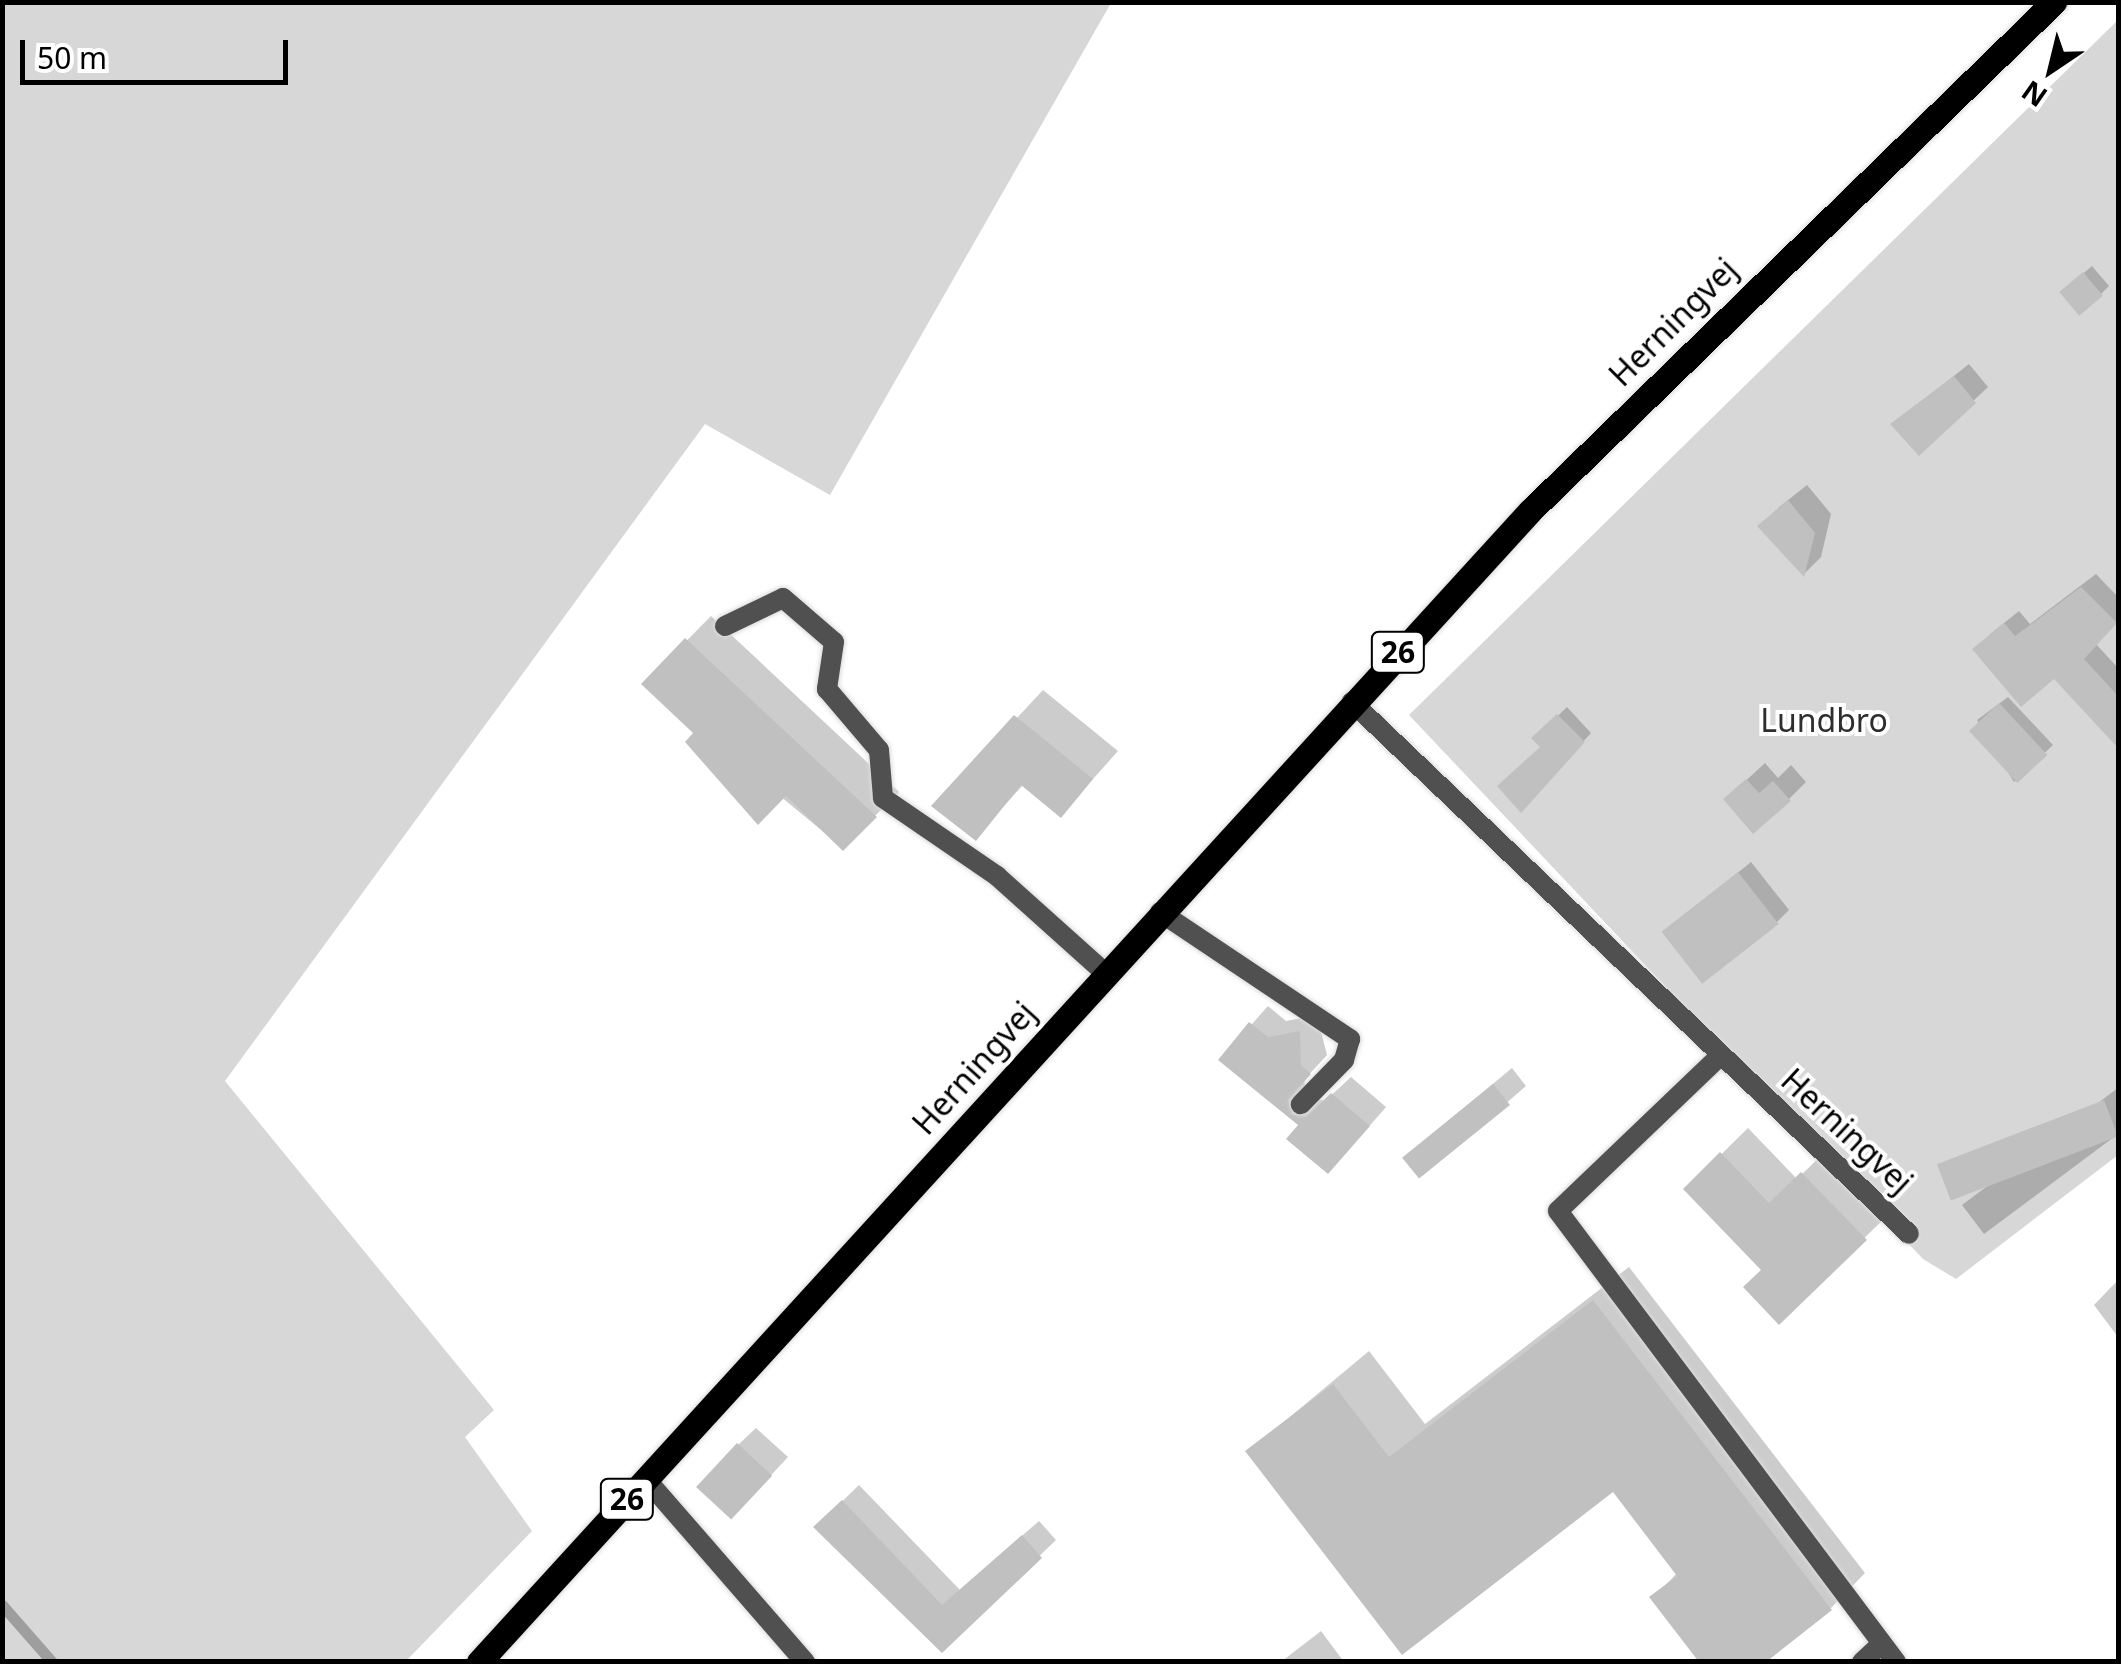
<!DOCTYPE html>
<html>
<head>
<meta charset="utf-8">
<style>
	body { margin:0 }
	#map { position:relative; width:2121px; height:1664px; overflow:hidden; background:#fff; font-family:"Noto Sans",sans-serif }
	div>[style] { position:absolute }
	.green>* { inset:0; background:#d7d7d7 }
	.shadow>* { inset:0; background:#0003 }
	.stream>* { height:11px; margin:-5.5px; padding:0 5.5px; transform-origin:5.5px; border-radius:5.5px; background:#9e9e9e }
	.building>* { inset:0; background:#c0c0c0; transform-origin:0 0 }
	.roads { filter:drop-shadow(0 0 2px #dbdbdb) drop-shadow(0 0 2px #dbdbdb) }
	.lane>* { height:20px; margin:-10px; padding:0 10px; transform-origin:10px; border-radius:10px; background:#505050 }
	.street>* { height:20px; margin:-10px; padding:0 10px; transform-origin:10px; border-radius:10px; background:#505050 }
	.primary>* { height:25px; margin:-12.5px; padding:0 12.5px; transform-origin:12.5px; border-radius:12.5px; background:#000 }
	span { translate:-50% -50%; white-space:nowrap; text-align:center; line-height:1.15; -webkit-text-stroke:8px #fff; paint-order:stroke }
	.shield-label span { padding:2px 8px; background:#fff; border:2px solid; border-radius:8px; -webkit-text-stroke-width:0 }
	.shield-label { font-size:30px; color:#000; font-weight:700 }
	.street-label { font-size:32px; color:#000 }
	.park-label { font-size:32px; color:#2e2e2e }
	.frame { position:absolute; inset:0; border:5px solid #000; pointer-events:none }
	.north { position:absolute; left:2001px; top:20px; width:100px; height:100px; -webkit-text-stroke:8px #fff; paint-order:stroke; rotate:215deg; font-size:28px; font-weight:700; line-height:40px; text-align:center; color:#000 }
	.north::after { content:''; display:block; margin:auto; width:35px; height:45px; background:#000; clip-path:polygon(50% 0,100% 100%,50% 72%,0 100%) }
	.scale { position:absolute; left:20px; top:40px; width:268px; height:45px; box-sizing:border-box; border:5px solid #000; border-top:0; padding-left:12px; font-size:30px; line-height:35px; white-space:nowrap; color:#000; -webkit-text-stroke:8px #fff; paint-order:stroke }
</style>
</head>
<body>
<div id="map">
	<div class="green">
		<div style="clip-path:polygon(3px 2px,1111px 3px,830px 495px,705px 424px,225px 1081px,494px 1410px,465px 1437px,532px 1531px,406px 1661px,3px 1661px)"></div>
		<div style="clip-path:polygon(2118px 20px,2118px 1155px,1956px 1279px,1923px 1259px,1409px 715px)"></div>
	</div>
	<div class="shadow">
		<div style="clip-path:polygon(2092px 266px,2109px 286px,2101px 294px,2071px 284px)"></div>
		<div style="clip-path:polygon(1969px 364px,1988px 387px,1919px 452px,1893px 424px)"></div>
		<div style="clip-path:polygon(1807px 485px,1831px 514px,1821px 557px,1804px 574px,1778px 508px)"></div>
		<div style="clip-path:polygon(2096px 574px,2118px 597px,2118px 619px,2096px 644px,2118px 668px,2118px 744px,2054px 676px,1989px 635px,2019px 611px,2030px 624px)"></div>
		<div style="clip-path:polygon(711px 616px,899px 792px,843px 848px,644px 684px)"></div>
		<div style="clip-path:polygon(1043px 690px,1118px 751px,1061px 815px,1024px 784px,975px 838px,935px 806px)"></div>
		<div style="clip-path:polygon(2008px 697px,2053px 745px,2014px 782px,1977px 720px)"></div>
		<div style="clip-path:polygon(1567px 707px,1591px 733px,1521px 810px,1543px 747px,1535px 738px)"></div>
		<div style="clip-path:polygon(1765px 763px,1778px 778px,1791px 765px,1806px 782px,1789px 799px,1726px 799px)"></div>
		<div style="clip-path:polygon(1751px 862px,1789px 910px,1777px 922px,1677px 922px)"></div>
		<div style="clip-path:polygon(1268px 1006px,1286px 1021px,1317px 1015px,1327px 1055px,1304px 1080px,1308px 1096px,1325px 1101px,1351px 1077px,1386px 1107px,1345px 1154px,1221px 1059px)"></div>
		<div style="clip-path:polygon(1512px 1068px,1526px 1086px,1422px 1176px,1424px 1141px)"></div>
		<div style="clip-path:polygon(2118px 1088px,2118px 1134px,1984px 1234px,1962px 1205px)"></div>
		<div style="clip-path:polygon(1748px 1128px,1797px 1179px,1829px 1148px,1891px 1212px,1779px 1321px,1765px 1270px,1686px 1189px)"></div>
		<div style="clip-path:polygon(1629px 1267px,1865px 1573px,1831px 1608px,1653px 1598px,1678px 1572px,1613px 1488px,1249px 1451px,1369px 1351px,1425px 1424px)"></div>
		<div style="clip-path:polygon(2118px 1280px,2118px 1337px,2094px 1305px)"></div>
		<div style="clip-path:polygon(756px 1428px,788px 1457px,749px 1499px,738px 1445px)"></div>
		<div style="clip-path:polygon(859px 1485px,960px 1590px,1039px 1521px,1056px 1540px,942px 1650px,816px 1527px)"></div>
		<div style="clip-path:polygon(1321px 1631px,1344px 1662px,1282px 1662px,1286px 1658px)"></div>
	</div>
	<div class="stream">
		<div style="left:2px;top:1605px;width:76px;rotate:48.7deg"></div>
	</div>
	<div class="building">
		<div style="left:2083px;top:272px;width:31px;height:31px;rotate:50deg"></div>
		<div style="clip-path:polygon(1954px 376px,1976px 403px,1919px 456px,1890px 424px)"></div>
		<div style="clip-path:polygon(1788px 500px,1815px 533px,1804px 577px,1757px 526px)"></div>
		<div style="clip-path:polygon(2081px 587px,2117px 623px,2084px 659px,2118px 696px,2118px 748px,2054px 679px,2021px 707px,1972px 649px,2004px 623px,2015px 636px)"></div>
		<div style="clip-path:polygon(685px 638px,877px 817px,843px 851px,786px 796px,758px 825px,685px 742px,693px 733px,641px 684px)"></div>
		<div style="left:1999px;top:703px;width:71px;height:41px;rotate:47deg"></div>
		<div style="clip-path:polygon(1557px 714px,1585px 742px,1521px 813px,1497px 786px,1540px 747px,1531px 738px)"></div>
		<div style="clip-path:polygon(1014px 715px,1093px 779px,1061px 818px,1021px 785px,976px 841px,931px 806px)"></div>
		<div style="clip-path:polygon(1746px 779px,1759px 793px,1773px 781px,1791px 801px,1753px 834px,1723px 799px)"></div>
		<div style="left:1738px;top:872px;width:66px;height:97px;rotate:52deg"></div>
		<div style="clip-path:polygon(1249px 1022px,1268px 1037px,1300px 1031px,1301px 1065px,1311px 1074px,1288px 1100px,1292px 1114px,1306px 1117px,1331px 1093px,1370px 1126px,1328px 1174px,1286px 1139px,1298px 1125px,1218px 1060px)"></div>
		<div style="left:1493px;top:1084px;width:27px;height:117px;rotate:51deg"></div>
		<div style="left:2104px;top:1100px;width:39px;height:179px;rotate:69deg"></div>
		<div style="clip-path:polygon(1720px 1152px,1769px 1203px,1801px 1172px,1867px 1240px,1779px 1325px,1743px 1287px,1761px 1270px,1683px 1189px)"></div>
		<div style="clip-path:polygon(1593px 1300px,1832px 1610px,1766px 1662px,1699px 1662px,1649px 1597px,1677px 1576px,1613px 1492px,1402px 1655px,1245px 1451px,1333px 1384px,1389px 1457px)"></div>
		<div style="left:737px;top:1443px;width:48px;height:60px;rotate:43deg"></div>
		<div style="clip-path:polygon(842px 1500px,942px 1605px,1022px 1535px,1042px 1558px,942px 1653px,813px 1527px)"></div>
	</div>
	<div class="roads">
		<div class="lane">
			<div style="left:725px;top:626px;width:64px;rotate:-25.8deg"></div>
			<div style="left:783px;top:598px;width:67px;rotate:40.8deg"></div>
			<div style="left:834px;top:642px;width:48px;rotate:98.5deg"></div>
			<div style="left:827px;top:689px;width:80px;rotate:49.6deg"></div>
			<div style="left:879px;top:750px;width:48px;rotate:85.2deg"></div>
			<div style="left:883px;top:798px;width:138px;rotate:34.4deg"></div>
			<div style="left:997px;top:876px;width:145px;rotate:41.9deg"></div>
			<div style="left:1160px;top:912px;width:229px;rotate:33.8deg"></div>
			<div style="left:1350px;top:1039px;width:22px;rotate:106deg"></div>
			<div style="left:1344px;top:1060px;width:62px;rotate:134.3deg"></div>
			<div style="left:1720px;top:1056px;width:224px;rotate:136.3deg"></div>
			<div style="left:1558px;top:1211px;width:564px;rotate:53.15deg"></div>
			<div style="left:1862px;top:1662px;width:26px;rotate:-43deg"></div>
		</div>
		<div class="street">
			<div style="left:1352px;top:702px;width:770px;rotate:43.68deg"></div>
			<div style="left:645px;top:1478px;width:244px;rotate:49deg"></div>
		</div>
		<div class="primary">
			<div style="left:479px;top:1662px;width:1559px;rotate:-47.6deg"></div>
			<div style="left:1530px;top:511px;width:731px;rotate:-44.17deg"></div>
		</div>
	</div>
	<div class="shield-label">
		<span style="left:1398px;top:652px">26</span>
		<span style="left:627px;top:1499px">26</span>
	</div>
	<div class="street-label">
		<span style="left:1673px;top:322px;rotate:-45deg">Herningvej</span>
		<span style="left:974px;top:1068px;rotate:-48deg">Herningvej</span>
		<span style="left:1847px;top:1131px;rotate:43deg">Herningvej</span>
	</div>
	<div class="park-label">
		<span style="left:1824px;top:720px">Lundbro</span>
	</div>
	<div class="frame"></div>
	<div class="north">N</div>
	<div class="scale">50 m</div>
</div>
</body>
</html>
